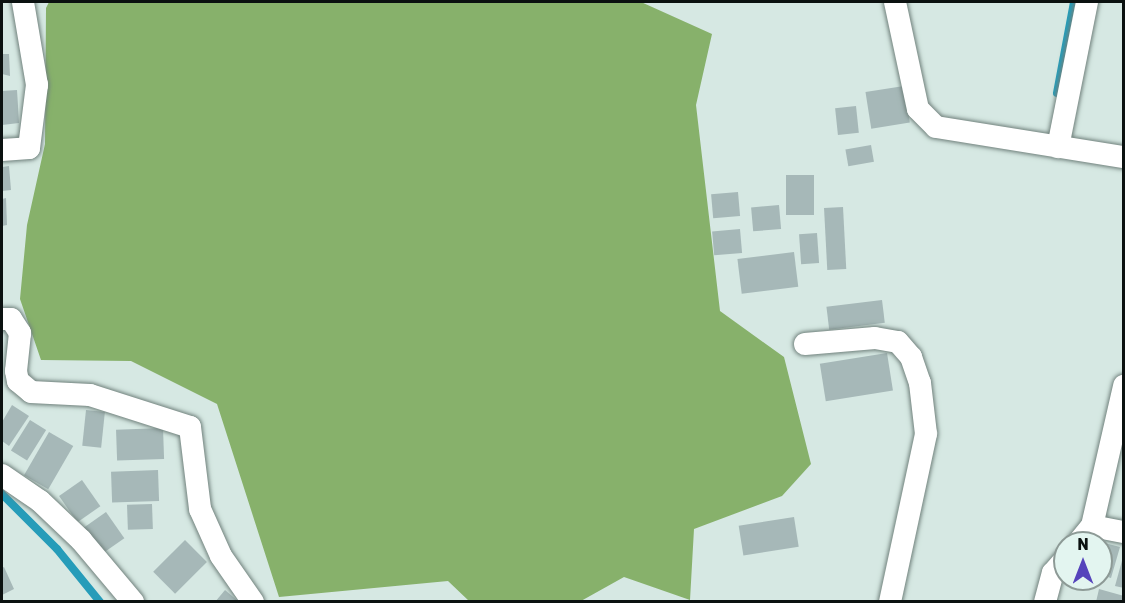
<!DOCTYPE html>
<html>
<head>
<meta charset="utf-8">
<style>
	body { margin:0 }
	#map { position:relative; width:1125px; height:603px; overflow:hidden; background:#d6e8e3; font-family:Rubik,sans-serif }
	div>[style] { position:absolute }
	.forest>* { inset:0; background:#87b16b }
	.stream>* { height:8px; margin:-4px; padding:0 4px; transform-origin:4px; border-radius:4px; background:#269cb9 }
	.building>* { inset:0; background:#a6b8b8; transform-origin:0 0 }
	.roads { filter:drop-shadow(0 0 2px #70817c) drop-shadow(0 0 2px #70817c) }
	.street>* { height:22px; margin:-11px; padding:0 11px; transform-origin:11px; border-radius:11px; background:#fff }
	span { translate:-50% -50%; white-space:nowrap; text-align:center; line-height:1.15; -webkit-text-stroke:4.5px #e3f5f0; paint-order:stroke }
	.frame { position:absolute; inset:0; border:3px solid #0b1110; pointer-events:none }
	.north { position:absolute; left:1053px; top:531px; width:60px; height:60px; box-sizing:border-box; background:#e3f5f0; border:2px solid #8d9a96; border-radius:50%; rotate:0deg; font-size:16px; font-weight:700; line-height:24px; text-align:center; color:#0b1110 }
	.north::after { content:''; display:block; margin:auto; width:21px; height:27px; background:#5543bb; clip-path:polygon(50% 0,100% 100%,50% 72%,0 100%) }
</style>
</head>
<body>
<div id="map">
	<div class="forest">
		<div style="clip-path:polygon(49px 2px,641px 2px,712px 34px,696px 105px,720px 311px,784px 357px,811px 464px,782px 496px,694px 529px,690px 600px,624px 577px,581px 601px,469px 601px,448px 581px,279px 597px,217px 404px,131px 361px,41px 360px,20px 299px,27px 225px,45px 144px,46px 8px)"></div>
	</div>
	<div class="stream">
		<div style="left:1057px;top:93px;width:93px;rotate:-79.4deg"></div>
		<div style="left:2px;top:494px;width:78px;rotate:45deg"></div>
		<div style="left:57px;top:549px;width:68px;rotate:50.9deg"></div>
	</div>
	<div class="building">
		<div style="clip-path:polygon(2px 54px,9px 54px,10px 76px,2px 74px)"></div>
		<div style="left:904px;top:86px;width:37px;height:39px;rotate:81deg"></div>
		<div style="clip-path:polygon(17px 90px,19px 123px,2px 125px,2px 91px)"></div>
		<div style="left:856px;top:106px;width:27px;height:21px;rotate:84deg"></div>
		<div style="left:871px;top:145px;width:17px;height:26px;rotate:80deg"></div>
		<div style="clip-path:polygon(9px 166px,11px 190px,2px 191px,2px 167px)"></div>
		<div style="left:814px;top:175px;width:40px;height:28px;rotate:90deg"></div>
		<div style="left:738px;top:192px;width:24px;height:27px;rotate:85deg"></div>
		<div style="clip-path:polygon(6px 198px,7px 225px,2px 226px,2px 199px)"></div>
		<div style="left:779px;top:205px;width:24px;height:28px;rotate:85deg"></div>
		<div style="left:843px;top:207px;width:62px;height:19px;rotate:87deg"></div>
		<div style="left:740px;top:229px;width:24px;height:28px;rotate:85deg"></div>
		<div style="left:817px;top:233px;width:30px;height:18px;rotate:86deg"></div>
		<div style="left:794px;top:252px;width:35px;height:57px;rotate:83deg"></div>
		<div style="left:882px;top:300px;width:23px;height:56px;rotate:83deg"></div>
		<div style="left:887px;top:353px;width:38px;height:68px;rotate:81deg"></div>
		<div style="clip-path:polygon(12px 405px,29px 416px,9px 446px,2px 441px,2px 422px)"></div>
		<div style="left:86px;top:410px;width:19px;height:36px;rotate:6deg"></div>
		<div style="left:30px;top:420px;width:19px;height:36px;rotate:32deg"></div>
		<div style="left:163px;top:428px;width:31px;height:47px;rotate:88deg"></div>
		<div style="left:49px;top:432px;width:28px;height:50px;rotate:30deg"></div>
		<div style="left:158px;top:470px;width:31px;height:47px;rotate:88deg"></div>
		<div style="left:82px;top:480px;width:32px;height:28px;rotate:55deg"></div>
		<div style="left:152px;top:504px;width:25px;height:25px;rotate:88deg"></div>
		<div style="left:106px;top:512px;width:32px;height:29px;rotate:55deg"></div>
		<div style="left:794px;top:517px;width:30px;height:56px;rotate:81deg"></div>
		<div style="left:185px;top:540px;width:31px;height:45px;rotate:45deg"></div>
		<div style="clip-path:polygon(1093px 540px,1120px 547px,1111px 578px,1101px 575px,1101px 543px,1092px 543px)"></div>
		<div style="clip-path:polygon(1123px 557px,1124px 557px,1124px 588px,1115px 586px)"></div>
		<div style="clip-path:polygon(4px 567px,14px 589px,2px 595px,2px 568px)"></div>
		<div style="clip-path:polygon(1099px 589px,1124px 596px,1124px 602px,1096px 602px)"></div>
		<div style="clip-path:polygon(225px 590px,239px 602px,215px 602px)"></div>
	</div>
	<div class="roads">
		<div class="street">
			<div style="left:895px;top:2px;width:109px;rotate:77.9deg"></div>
			<div style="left:918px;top:109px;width:25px;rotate:45deg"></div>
			<div style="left:936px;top:127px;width:190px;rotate:9.1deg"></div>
			<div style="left:1058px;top:147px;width:148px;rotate:-78.7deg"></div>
			<div style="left:2px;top:150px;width:27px;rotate:-4deg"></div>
			<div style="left:29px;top:148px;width:64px;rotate:-82.8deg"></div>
			<div style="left:37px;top:85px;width:84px;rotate:-99.6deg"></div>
			<div style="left:2px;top:319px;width:9px"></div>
			<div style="left:11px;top:319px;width:17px;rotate:57deg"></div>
			<div style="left:20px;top:333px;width:38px;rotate:96deg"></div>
			<div style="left:16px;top:371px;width:10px;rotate:79deg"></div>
			<div style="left:18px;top:381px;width:17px;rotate:40deg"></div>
			<div style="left:31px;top:392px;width:59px;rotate:2.9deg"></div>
			<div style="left:90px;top:395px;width:105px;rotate:17.7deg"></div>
			<div style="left:190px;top:427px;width:83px;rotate:83deg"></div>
			<div style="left:200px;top:509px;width:51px;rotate:65.9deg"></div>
			<div style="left:221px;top:556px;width:56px;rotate:55.2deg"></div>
			<div style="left:805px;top:344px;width:70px;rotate:-4.9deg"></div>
			<div style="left:875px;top:338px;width:23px;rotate:10deg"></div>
			<div style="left:898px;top:342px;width:20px;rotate:49deg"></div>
			<div style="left:911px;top:357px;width:28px;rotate:71deg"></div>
			<div style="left:920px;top:383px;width:51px;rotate:83.3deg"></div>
			<div style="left:926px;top:434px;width:172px;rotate:102.1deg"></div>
			<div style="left:2px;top:475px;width:46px;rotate:34.4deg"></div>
			<div style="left:40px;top:501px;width:57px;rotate:43.6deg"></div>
			<div style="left:81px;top:540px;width:81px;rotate:50deg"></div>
			<div style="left:1092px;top:526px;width:33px;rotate:11deg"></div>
			<div style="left:1078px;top:543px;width:22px;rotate:-51deg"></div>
			<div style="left:1092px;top:526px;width:144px;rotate:-77.1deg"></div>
			<div style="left:1045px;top:602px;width:30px;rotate:-75deg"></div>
			<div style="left:1053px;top:573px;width:18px;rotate:-49deg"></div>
		</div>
	</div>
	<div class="frame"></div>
	<div class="north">N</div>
</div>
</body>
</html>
